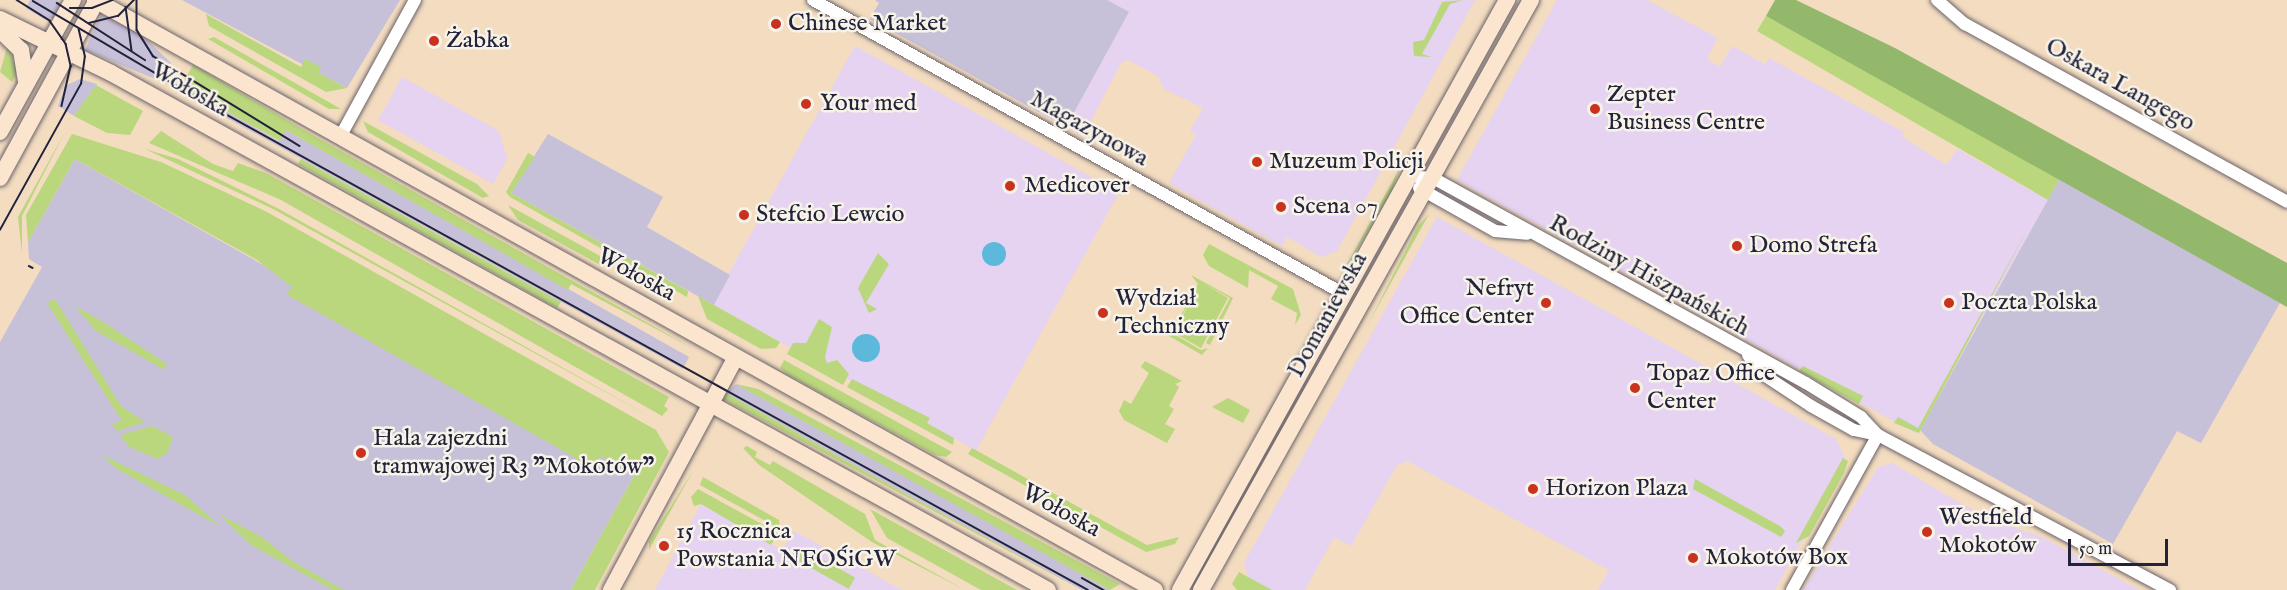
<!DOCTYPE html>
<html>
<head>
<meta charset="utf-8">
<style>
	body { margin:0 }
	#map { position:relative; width:2287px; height:590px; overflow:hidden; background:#f3dcc0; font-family:"IM FELL English",serif }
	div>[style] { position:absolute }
	.built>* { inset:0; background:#e5d3f1; transform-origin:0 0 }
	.industrial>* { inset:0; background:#c7c0d9 }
	.green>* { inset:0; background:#bad77d; transform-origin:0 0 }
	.forest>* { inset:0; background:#93b86c }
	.water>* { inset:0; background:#5db9db }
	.round { border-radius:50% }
	.roads { filter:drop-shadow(0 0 2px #6b636a) drop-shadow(0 0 2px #6b636a) }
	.street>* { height:12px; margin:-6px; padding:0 6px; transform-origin:6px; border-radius:6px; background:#fff }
	.secondary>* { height:16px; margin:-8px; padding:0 8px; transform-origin:8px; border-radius:8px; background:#fbe5cf }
	.tram>* { height:1.5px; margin:-0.75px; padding:0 0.75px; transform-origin:0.75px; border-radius:0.75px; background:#22223b }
	.dots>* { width:16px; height:16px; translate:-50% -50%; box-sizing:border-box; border:3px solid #f7f3e8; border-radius:50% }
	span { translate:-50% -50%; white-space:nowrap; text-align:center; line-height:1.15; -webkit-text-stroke:5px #f7f3e8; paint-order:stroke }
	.poi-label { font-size:24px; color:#22223b }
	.left { translate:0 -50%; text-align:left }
	.right { translate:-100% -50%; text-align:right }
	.street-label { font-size:24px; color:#22223b }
	.scale { position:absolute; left:2068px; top:539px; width:100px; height:27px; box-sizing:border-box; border:3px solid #22223b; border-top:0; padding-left:8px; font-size:18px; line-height:21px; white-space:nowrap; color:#22223b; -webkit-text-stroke:4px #f7f3e8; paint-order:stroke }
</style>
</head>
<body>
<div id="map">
	<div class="built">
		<div style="clip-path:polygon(1107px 0,1475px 0,1337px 251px,1321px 257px,1287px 237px,1282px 246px,1169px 183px,1196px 135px,1190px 131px,1203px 108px,1164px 89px,1158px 76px,1128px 60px,1121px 63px,1083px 136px,1066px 127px,1129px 12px)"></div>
		<div style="clip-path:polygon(1557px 0,1647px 0,1718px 38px,1707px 59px,1720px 67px,1732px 46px,1765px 64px,1769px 58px,1904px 132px,1902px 137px,1947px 165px,1957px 149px,2048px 200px,1917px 434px,1457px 180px)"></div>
		<div style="left:855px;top:46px;width:302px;height:295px;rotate:29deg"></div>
		<div style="clip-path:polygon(402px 77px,499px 131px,507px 159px,493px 184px,378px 120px)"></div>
		<div style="clip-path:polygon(1437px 217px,1836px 439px,1846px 460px,1775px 590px,1598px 590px,1609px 570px,1407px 461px,1397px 465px,1351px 546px,1334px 537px,1305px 590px,1252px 590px,1244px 563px)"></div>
		<div style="clip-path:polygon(1892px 463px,1984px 517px,2042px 537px,2139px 590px,1803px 590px,1878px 467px)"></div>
		<div style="clip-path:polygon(701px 504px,782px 550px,794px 531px,902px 590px,655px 590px)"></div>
	</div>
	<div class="industrial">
		<div style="clip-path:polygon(30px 0,57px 0,62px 4px,55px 18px,44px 19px,26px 8px)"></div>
		<div style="clip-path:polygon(182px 0,400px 0,347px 88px)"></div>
		<div style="clip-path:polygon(875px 0,1107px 0,1129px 12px,1066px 127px,870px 19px,879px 3px)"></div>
		<div style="clip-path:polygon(101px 14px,141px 34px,171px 63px,160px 81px,85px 50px)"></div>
		<div style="clip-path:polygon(80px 79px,97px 84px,74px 116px,58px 106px,65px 86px)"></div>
		<div style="clip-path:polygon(181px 86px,279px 141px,286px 130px,689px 357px,683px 369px,178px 91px)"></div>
		<div style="clip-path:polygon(548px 134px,663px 197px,647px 227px,730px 275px,714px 305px,511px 193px)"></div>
		<div style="clip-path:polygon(75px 159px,635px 474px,571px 590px,0 590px,0 342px,42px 267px,29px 259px,28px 242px)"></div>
		<div style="clip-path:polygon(2060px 178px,2280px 303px,2201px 443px,2177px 431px,2113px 544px,1933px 444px,1920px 430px)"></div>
		<div style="clip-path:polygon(736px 384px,978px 516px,1110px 590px,1082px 590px,877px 478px,726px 393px)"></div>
	</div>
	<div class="green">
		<div style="clip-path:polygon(1463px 0,1450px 4px,1422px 54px,1432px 57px,1414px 56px,1413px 42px,1424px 40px,1442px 2px)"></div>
		<div style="clip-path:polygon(206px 14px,301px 67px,305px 59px,321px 67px,319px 73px,347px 88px,326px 92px,209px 26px)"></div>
		<div style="clip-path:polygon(1766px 16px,2060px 178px,2048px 200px,1757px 31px)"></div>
		<div style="clip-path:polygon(214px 37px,341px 109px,329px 109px,208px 39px)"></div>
		<div style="clip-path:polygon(8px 44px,17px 72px,12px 82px,0 72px)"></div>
		<div style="clip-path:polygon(193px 65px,309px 133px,694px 349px,571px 284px,568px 290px,286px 130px,280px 141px,181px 86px)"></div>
		<div style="clip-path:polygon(96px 85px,143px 111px,130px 135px,107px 133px,74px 116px)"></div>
		<div style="clip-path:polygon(363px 121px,477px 184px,489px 196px,483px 198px,368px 132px)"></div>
		<div style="clip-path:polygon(161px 131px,213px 164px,233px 171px,238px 163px,266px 173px,669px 397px,664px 406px,668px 409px,662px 416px,281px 200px,149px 143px)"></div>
		<div style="clip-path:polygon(65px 132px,22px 216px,22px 253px,18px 217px)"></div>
		<div style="clip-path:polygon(72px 134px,161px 162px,267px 212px,656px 430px,669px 452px,595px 590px,571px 590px,635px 474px,601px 456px,593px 469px,585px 469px,574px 457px,286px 294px,292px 287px,257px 260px,75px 159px,28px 242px,26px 215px)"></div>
		<div style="clip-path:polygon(145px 149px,178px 159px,279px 209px,658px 421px,273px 209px)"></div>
		<div style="clip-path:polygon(528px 153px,535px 157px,511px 193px,688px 291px,687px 297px,510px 197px,506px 192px)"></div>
		<div style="clip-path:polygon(301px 159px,495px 266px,561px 302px,557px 308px,298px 164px)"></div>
		<div style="clip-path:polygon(1401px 166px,1391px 193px,1340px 277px)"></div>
		<div style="clip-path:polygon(508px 205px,602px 257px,604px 267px,518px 220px)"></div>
		<div style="clip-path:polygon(1429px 214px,1367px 326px,1418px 226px)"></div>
		<div style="clip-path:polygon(2030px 225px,1919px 433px,1894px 423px,1898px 417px,1918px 428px)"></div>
		<div style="clip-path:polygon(1209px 244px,1293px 289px,1301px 315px,1295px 325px,1297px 313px,1271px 299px,1278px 286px,1249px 270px,1248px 288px,1209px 266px,1203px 255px)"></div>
		<div style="clip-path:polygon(878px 253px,889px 264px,866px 303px,877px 309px,869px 313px,858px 288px)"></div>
		<div style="clip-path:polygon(1191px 275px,1233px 298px,1210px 345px,1206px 343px,1230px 298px,1201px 282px,1228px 298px,1201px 348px,1174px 333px,1191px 300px,1172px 333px,1201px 350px,1208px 348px,1202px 355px,1162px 332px,1165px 323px,1175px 326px,1198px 284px)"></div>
		<div style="clip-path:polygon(698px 296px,714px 305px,780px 342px,776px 348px,761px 349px,707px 319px)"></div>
		<div style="clip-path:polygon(55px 299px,121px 406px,145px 422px,118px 431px,112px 424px,122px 421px,47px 303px)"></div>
		<div style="clip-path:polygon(74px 305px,108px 325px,167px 364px,163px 369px,96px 331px)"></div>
		<div style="clip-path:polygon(819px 319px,832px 327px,825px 357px,827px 363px,837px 360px,849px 374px,843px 385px,787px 354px,793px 343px,806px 343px)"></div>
		<div style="clip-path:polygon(784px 360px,952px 452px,946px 457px,935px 455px,788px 375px,780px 368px)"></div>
		<div style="clip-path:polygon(1145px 361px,1182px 381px,1175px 384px,1179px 387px,1169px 406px,1174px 409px,1165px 424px,1175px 429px,1167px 443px,1124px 420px,1119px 411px,1124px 400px,1131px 404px,1149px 373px,1141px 367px)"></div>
		<div style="clip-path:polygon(1803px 366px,1863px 396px,1859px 404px,1799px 371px)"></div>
		<div style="clip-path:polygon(852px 379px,930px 418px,927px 423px,954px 438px,953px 445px,847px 387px)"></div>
		<div style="clip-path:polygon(736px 384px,758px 389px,1120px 584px,1110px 590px)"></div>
		<div style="clip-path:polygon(726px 393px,877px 478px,1082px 590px,723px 399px)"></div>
		<div style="clip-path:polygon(1228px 398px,1250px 410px,1243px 423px,1212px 407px)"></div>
		<div style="clip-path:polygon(152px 426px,173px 437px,168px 452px,158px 459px,129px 447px,120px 435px)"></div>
		<div style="clip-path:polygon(747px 446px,757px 452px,755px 457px,770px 465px,773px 461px,865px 514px,875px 540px,965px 590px,872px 542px,759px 465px,743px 448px)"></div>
		<div style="clip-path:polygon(972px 448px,1147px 545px,1179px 537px,1175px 544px,1146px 552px,968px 454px)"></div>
		<div style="clip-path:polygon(102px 455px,185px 495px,221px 527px,117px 469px)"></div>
		<div style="clip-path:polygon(1843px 458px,1848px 461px,1844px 473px,1809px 536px,1796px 543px)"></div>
		<div style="clip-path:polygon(693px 471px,661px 528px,649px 550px,649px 541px)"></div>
		<div style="clip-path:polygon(703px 477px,779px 520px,780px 529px,700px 485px)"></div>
		<div style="clip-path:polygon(1695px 479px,1780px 526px,1785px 531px,1781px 537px,1693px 489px)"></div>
		<div style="clip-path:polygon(698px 489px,778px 533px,771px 545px,701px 504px,694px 506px,691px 497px)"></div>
		<div style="clip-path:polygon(870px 509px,1017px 590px,981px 590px,887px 538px)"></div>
		<div style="clip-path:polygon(219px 514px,262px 537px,292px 561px,344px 590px,333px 590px,251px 545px)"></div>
		<div style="left:800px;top:547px;width:63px;height:13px;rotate:29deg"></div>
		<div style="clip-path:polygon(1239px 572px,1272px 590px,1237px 590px,1232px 584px)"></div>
	</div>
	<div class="forest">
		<div style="clip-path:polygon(1775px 0,1796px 0,1895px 48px,2287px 263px,2287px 307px,1766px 16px)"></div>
	</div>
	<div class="water">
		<div class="round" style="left:982px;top:242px;width:24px;height:24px"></div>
		<div class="round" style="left:852px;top:334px;width:28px;height:28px"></div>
	</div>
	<div class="roads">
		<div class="street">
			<div style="left:813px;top:0;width:607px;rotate:28.97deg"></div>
			<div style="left:1937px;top:0;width:37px;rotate:41deg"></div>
			<div style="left:1965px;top:24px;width:368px;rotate:28.9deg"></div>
			<div style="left:340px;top:137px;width:156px;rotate:-61.3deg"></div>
			<div style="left:1408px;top:176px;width:25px;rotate:5deg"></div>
			<div style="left:1433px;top:178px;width:426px;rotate:28.8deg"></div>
			<div style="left:1806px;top:383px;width:65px;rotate:31.7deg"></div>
			<div style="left:1861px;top:417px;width:25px;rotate:47deg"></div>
			<div style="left:1878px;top:435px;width:331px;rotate:28deg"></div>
			<div style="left:1419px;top:188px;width:87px;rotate:29.5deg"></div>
			<div style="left:1495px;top:231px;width:32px;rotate:5deg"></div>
			<div style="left:1748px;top:355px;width:22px;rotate:54deg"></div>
			<div style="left:1761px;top:373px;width:60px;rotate:33.4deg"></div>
			<div style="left:1811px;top:406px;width:49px;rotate:29.2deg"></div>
			<div style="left:1854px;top:430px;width:25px;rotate:12deg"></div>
			<div style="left:1792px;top:590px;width:177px;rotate:-61deg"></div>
		</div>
		<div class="secondary">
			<div style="left:95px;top:0;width:1213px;rotate:29.1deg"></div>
			<div style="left:0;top:19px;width:123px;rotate:25.9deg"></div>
			<div style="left:111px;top:73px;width:1070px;rotate:28.89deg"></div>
			<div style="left:0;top:30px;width:29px;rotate:44deg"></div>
			<div style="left:21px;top:50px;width:33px;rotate:81deg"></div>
			<div style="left:0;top:132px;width:151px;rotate:-61.1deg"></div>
			<div style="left:0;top:178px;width:203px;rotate:-61.4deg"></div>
			<div style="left:611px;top:590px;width:264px;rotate:-61.8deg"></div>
			<div style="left:1180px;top:590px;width:675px;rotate:-61deg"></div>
			<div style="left:1201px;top:590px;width:676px;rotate:-60.78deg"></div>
		</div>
	</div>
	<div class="tram">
		<div style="left:17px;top:0;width:39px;rotate:32deg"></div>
		<div style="left:50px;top:21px;width:28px;rotate:55deg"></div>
		<div style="left:66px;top:44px;width:23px;rotate:77deg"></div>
		<div style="left:71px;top:66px;width:41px;rotate:102.7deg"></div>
		<div style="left:137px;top:0;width:30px;rotate:90deg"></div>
		<div style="left:137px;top:30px;width:31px;rotate:58deg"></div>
		<div style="left:153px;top:56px;width:172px;rotate:31.5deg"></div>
		<div style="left:33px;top:1px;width:217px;rotate:30.5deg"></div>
		<div style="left:220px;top:111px;width:991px;rotate:28.89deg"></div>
		<div style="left:57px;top:3px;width:105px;rotate:32.9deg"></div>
		<div style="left:126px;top:7px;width:44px;rotate:82.2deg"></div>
		<div style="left:70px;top:8px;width:22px"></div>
		<div style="left:92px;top:8px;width:22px;rotate:-21deg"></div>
		<div style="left:89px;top:23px;width:30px;rotate:-14deg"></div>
		<div style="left:118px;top:16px;width:23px;rotate:-45deg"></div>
		<div style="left:0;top:230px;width:167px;rotate:-61deg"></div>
		<div style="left:81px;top:84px;width:27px;rotate:-82deg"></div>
		<div style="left:85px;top:57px;width:28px;rotate:-103deg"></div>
		<div style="left:29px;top:266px;width:4px;rotate:27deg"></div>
		<div style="left:1082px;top:578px;width:25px;rotate:29deg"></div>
	</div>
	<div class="dots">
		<div style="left:776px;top:24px;background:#c8321e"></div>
		<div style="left:434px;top:41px;background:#c8321e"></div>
		<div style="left:806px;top:104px;background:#c8321e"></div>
		<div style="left:1595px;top:109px;background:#c8321e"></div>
		<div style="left:1257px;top:162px;background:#c8321e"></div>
		<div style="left:1010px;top:186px;background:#c8321e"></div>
		<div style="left:1281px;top:207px;background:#c8321e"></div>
		<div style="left:744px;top:215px;background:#c8321e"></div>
		<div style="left:1737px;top:246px;background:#c8321e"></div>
		<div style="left:1546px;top:303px;background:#c8321e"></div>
		<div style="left:1949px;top:303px;background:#c8321e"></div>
		<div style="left:1103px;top:313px;background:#c8321e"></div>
		<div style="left:1635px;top:388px;background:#c8321e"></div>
		<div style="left:361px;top:453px;background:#c8321e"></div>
		<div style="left:1533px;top:489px;background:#c8321e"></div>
		<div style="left:1927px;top:532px;background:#c8321e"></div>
		<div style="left:664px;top:546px;background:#c8321e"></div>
		<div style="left:1693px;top:558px;background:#c8321e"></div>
	</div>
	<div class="poi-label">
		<span class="left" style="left:788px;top:24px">Chinese Market</span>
		<span class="left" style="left:446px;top:41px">Żabka</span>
		<span class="left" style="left:1607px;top:109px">Zepter<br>Business Centre</span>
		<span class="left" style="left:820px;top:104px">Your med</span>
		<span class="left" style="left:1269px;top:162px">Muzeum Policji</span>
		<span class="left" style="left:1024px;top:186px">Medicover</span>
		<span class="left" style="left:1293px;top:207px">Scena 07</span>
		<span class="left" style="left:756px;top:215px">Stefcio Lewcio</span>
		<span class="left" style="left:1749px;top:246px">Domo Strefa</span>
		<span class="right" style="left:1534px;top:303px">Nefryt<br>Office Center</span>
		<span class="left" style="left:1115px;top:313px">Wydział<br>Techniczny</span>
		<span class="left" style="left:1961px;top:303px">Poczta Polska</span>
		<span class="left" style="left:1647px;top:388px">Topaz Office<br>Center</span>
		<span class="left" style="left:373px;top:453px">Hala zajezdni<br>tramwajowej R3 "Mokotów"</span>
		<span class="left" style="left:1545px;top:489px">Horizon Plaza</span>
		<span class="left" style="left:1939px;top:532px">Westfield<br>Mokotów</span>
		<span class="left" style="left:676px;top:546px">15 Rocznica<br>Powstania NFOŚiGW</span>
		<span class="left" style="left:1705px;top:558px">Mokotów Box</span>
	</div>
	<div class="street-label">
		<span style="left:2120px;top:85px;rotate:29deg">Oskara Langego</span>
		<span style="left:190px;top:90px;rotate:30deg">Wołoska</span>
		<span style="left:1089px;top:129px;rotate:29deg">Magazynowa</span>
		<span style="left:636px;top:275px;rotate:29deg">Wołoska</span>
		<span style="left:1649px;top:276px;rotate:29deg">Rodziny Hiszpańskich</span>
		<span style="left:1328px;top:315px;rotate:-61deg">Domaniewska</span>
		<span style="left:1061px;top:511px;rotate:29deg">Wołoska</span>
	</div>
	<div class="scale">50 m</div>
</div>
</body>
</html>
